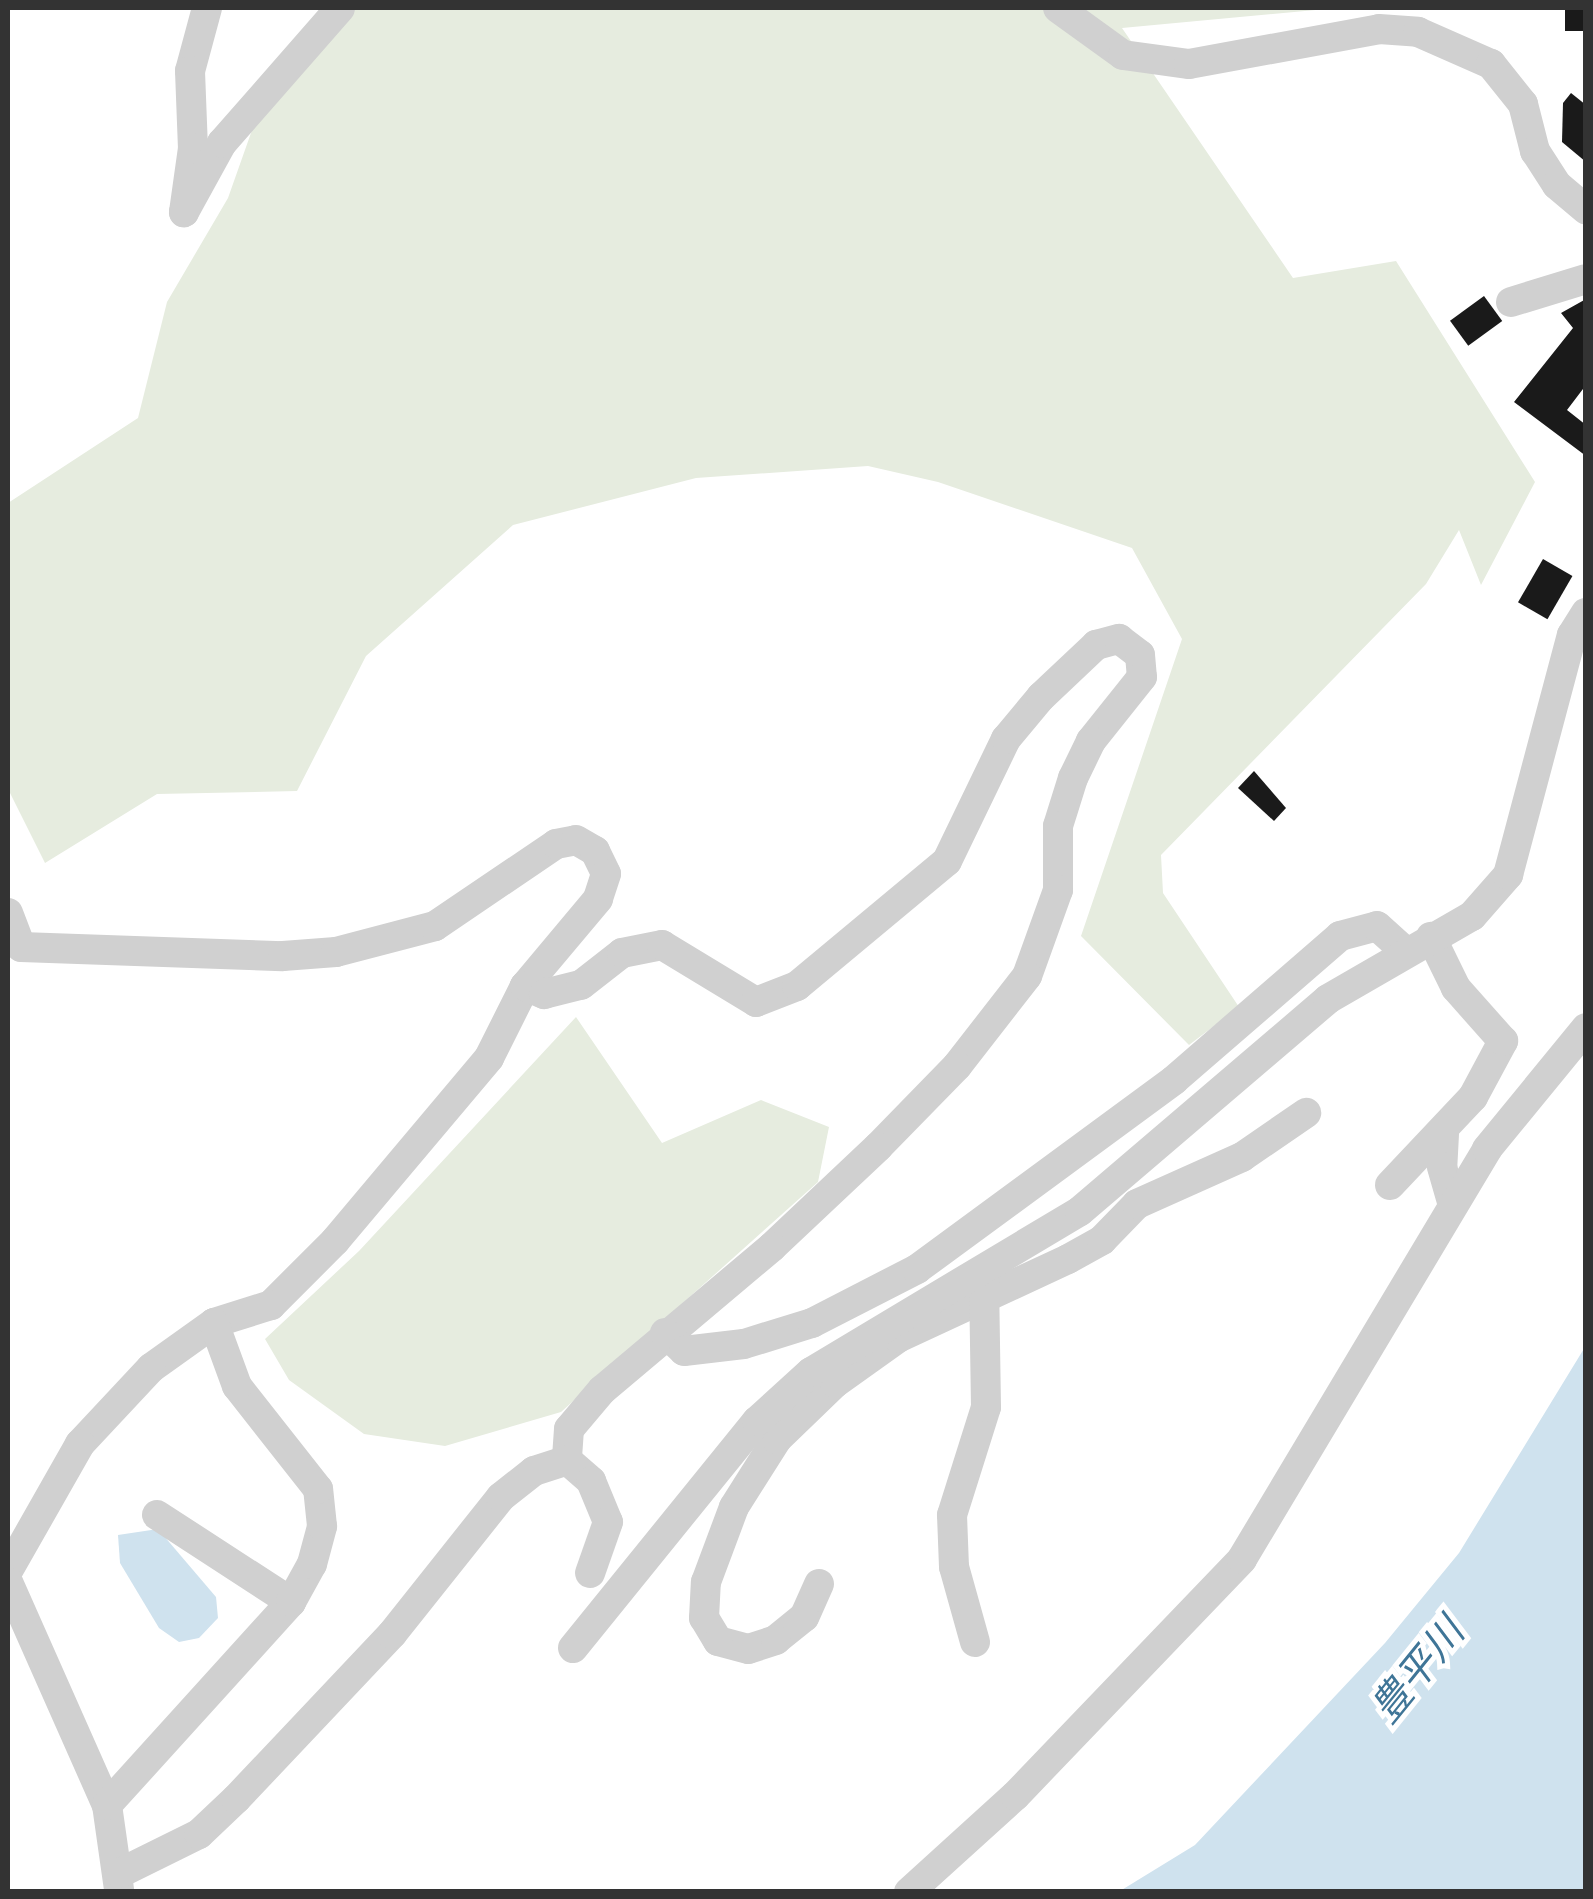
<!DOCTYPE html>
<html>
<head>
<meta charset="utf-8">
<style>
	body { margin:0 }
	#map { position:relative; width:1593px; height:1899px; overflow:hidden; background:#fff; font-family:Figtree,"Noto Sans JP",sans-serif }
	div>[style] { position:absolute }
	.green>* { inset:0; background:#e6ecdf }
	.water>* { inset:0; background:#cfe2ee }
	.building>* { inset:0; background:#1a1a1a; transform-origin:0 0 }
	.minor>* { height:30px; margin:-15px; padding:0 15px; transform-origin:15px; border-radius:15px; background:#d0d0d0 }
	span { translate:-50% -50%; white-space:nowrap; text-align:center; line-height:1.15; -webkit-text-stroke:10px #fff; paint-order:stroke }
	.water-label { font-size:40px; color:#3f7597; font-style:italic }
	.frame { position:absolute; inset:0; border:10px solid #333; pointer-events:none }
</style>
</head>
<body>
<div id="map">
	<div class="green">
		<div style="clip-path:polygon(355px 8px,1337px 8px,1122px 28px,1293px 278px,1396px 261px,1535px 482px,1481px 585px,1459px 530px,1426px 584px,1161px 855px,1163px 893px,1239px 1007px,1189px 1045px,1081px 936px,1182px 639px,1132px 548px,938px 482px,868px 466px,696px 478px,513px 525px,366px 656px,297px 791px,157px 794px,45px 863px,8px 789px,8px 503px,138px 418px,167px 302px,228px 198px,263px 99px)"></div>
		<div style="clip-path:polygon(576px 1017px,662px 1143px,761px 1100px,829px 1127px,818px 1182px,561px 1412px,445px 1446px,364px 1434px,289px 1380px,265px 1339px,359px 1251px)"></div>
	</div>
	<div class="water">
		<div style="clip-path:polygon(1585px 1347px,1585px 1891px,1120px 1891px,1195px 1845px,1385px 1643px,1459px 1553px)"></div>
		<div style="clip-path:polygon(158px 1529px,216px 1597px,218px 1618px,199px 1638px,179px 1642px,159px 1628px,120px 1563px,118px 1535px)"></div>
	</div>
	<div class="building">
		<div style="left:1565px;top:8px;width:21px;height:23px"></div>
		<div style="clip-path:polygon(1571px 93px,1586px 105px,1586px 162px,1562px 142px,1563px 103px)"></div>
		<div style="left:1484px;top:296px;width:31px;height:42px;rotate:54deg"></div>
		<div style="clip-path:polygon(1586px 299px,1586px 385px,1567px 410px,1586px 425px,1586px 456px,1514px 402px,1573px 328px,1561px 313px)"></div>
		<div style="left:1543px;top:559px;width:34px;height:50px;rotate:30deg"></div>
		<div style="clip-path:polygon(1254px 771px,1286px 808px,1274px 821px,1238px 788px)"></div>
	</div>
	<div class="minor">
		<div style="left:207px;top:8px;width:65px;rotate:105.1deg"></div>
		<div style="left:190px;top:71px;width:77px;rotate:87.8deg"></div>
		<div style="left:193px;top:148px;width:65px;rotate:98deg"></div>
		<div style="left:184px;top:212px;width:79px;rotate:-61.2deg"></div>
		<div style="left:222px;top:143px;width:179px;rotate:-48.8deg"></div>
		<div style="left:1058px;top:8px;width:80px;rotate:35.9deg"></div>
		<div style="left:1123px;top:55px;width:67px;rotate:7.8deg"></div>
		<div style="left:1189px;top:64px;width:193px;rotate:-10.4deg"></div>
		<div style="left:1379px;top:29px;width:39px;rotate:4deg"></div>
		<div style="left:1418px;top:32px;width:80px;rotate:23.7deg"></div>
		<div style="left:1491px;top:64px;width:51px;rotate:51.3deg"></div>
		<div style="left:1523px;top:104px;width:49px;rotate:75.7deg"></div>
		<div style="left:1535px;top:151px;width:40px;rotate:57.1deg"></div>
		<div style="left:1557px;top:185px;width:38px;rotate:40deg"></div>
		<div style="left:1511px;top:302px;width:78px;rotate:-17deg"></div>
		<div style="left:8px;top:913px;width:36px;rotate:69deg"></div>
		<div style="left:21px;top:947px;width:262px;rotate:2deg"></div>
		<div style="left:283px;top:956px;width:53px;rotate:-4.3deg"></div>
		<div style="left:336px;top:952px;width:102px;rotate:-14.7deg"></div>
		<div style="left:435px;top:926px;width:146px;rotate:-34.1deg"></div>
		<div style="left:556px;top:844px;width:20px;rotate:-11deg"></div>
		<div style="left:576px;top:840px;width:22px;rotate:30deg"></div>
		<div style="left:595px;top:851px;width:25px;rotate:64deg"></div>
		<div style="left:606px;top:874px;width:26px;rotate:108deg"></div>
		<div style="left:598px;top:899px;width:114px;rotate:130deg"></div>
		<div style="left:525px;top:986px;width:80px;rotate:116.6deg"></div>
		<div style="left:489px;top:1058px;width:239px;rotate:130.1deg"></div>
		<div style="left:335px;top:1241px;width:91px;rotate:135deg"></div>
		<div style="left:271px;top:1305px;width:60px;rotate:162.5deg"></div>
		<div style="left:214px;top:1323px;width:77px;rotate:144.5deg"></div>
		<div style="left:151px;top:1368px;width:104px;rotate:133.1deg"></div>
		<div style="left:80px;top:1444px;width:146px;rotate:119.6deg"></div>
		<div style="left:525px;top:986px;width:21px;rotate:23deg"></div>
		<div style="left:544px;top:994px;width:38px;rotate:-14deg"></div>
		<div style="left:581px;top:985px;width:52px;rotate:-38deg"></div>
		<div style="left:622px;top:953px;width:41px;rotate:-11.3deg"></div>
		<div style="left:662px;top:945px;width:110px;rotate:31.2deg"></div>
		<div style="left:756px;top:1002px;width:44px;rotate:-21.3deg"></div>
		<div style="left:797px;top:986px;width:195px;rotate:-39.8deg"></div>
		<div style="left:947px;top:861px;width:136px;rotate:-64.2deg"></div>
		<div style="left:1006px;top:739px;width:55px;rotate:-50.2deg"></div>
		<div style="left:1041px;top:697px;width:76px;rotate:-43.4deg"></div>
		<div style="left:1096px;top:645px;width:24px;rotate:-15deg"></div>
		<div style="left:1119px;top:639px;width:26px;rotate:37deg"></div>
		<div style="left:1140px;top:655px;width:22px;rotate:85deg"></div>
		<div style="left:1142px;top:677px;width:82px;rotate:128.6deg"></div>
		<div style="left:1091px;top:741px;width:41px;rotate:115.9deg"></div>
		<div style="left:1073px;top:778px;width:50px;rotate:107.4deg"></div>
		<div style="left:1058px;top:826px;width:64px;rotate:90deg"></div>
		<div style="left:1058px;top:890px;width:91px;rotate:109.8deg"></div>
		<div style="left:1027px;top:976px;width:114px;rotate:127.9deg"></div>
		<div style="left:957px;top:1066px;width:113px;rotate:134.3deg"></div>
		<div style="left:878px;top:1147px;width:146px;rotate:136.7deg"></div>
		<div style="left:772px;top:1247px;width:222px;rotate:139.9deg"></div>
		<div style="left:602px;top:1390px;width:51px;rotate:130.2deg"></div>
		<div style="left:569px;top:1429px;width:31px;rotate:94deg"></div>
		<div style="left:567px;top:1460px;width:32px;rotate:41deg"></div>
		<div style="left:591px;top:1481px;width:44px;rotate:67.5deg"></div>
		<div style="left:608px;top:1522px;width:54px;rotate:109.4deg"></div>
		<div style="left:1444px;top:1134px;width:33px;rotate:93deg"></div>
		<div style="left:1442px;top:1167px;width:37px;rotate:74deg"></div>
		<div style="left:1390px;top:1185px;width:121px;rotate:-46.7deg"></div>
		<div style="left:1473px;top:1097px;width:64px;rotate:-61.8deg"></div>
		<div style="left:1503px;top:1041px;width:71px;rotate:-131.6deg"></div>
		<div style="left:1456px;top:988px;width:57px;rotate:-116.1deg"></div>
		<div style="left:665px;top:1333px;width:26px;rotate:43deg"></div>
		<div style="left:684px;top:1351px;width:60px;rotate:-6.7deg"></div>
		<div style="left:744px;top:1344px;width:71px;rotate:-17.2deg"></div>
		<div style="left:812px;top:1323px;width:118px;rotate:-27.2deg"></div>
		<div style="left:917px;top:1269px;width:319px;rotate:-36.3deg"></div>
		<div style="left:1174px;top:1080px;width:220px;rotate:-40.9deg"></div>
		<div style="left:1340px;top:936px;width:38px;rotate:-15deg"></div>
		<div style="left:1377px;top:926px;width:38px;rotate:42deg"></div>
		<div style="left:157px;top:1515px;width:160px;rotate:33deg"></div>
		<div style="left:8px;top:1582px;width:244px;rotate:66.1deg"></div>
		<div style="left:107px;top:1805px;width:85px;rotate:81.9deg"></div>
		<div style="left:819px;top:1584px;width:36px;rotate:114deg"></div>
		<div style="left:804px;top:1617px;width:36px;rotate:141deg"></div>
		<div style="left:776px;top:1640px;width:29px;rotate:162deg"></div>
		<div style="left:748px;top:1649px;width:31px;rotate:-165deg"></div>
		<div style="left:718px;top:1641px;width:27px;rotate:-121deg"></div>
		<div style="left:704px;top:1618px;width:36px;rotate:-87deg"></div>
		<div style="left:706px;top:1582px;width:80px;rotate:-69.5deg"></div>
		<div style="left:734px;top:1507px;width:80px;rotate:-57.7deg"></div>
		<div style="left:777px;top:1439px;width:81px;rotate:-44deg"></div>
		<div style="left:835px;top:1383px;width:77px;rotate:-35.5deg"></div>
		<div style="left:898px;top:1338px;width:187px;rotate:-24.9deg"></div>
		<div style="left:1068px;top:1259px;width:39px;rotate:-29deg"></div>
		<div style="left:1102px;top:1240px;width:50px;rotate:-45.8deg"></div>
		<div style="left:1137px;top:1204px;width:115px;rotate:-24.1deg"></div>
		<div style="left:1242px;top:1157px;width:78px;rotate:-34.5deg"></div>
		<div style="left:975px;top:1642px;width:78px;rotate:-105.6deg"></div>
		<div style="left:954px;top:1567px;width:52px;rotate:-92.2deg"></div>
		<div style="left:952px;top:1515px;width:113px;rotate:-72.5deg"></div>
		<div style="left:986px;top:1407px;width:125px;rotate:-90.9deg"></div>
		<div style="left:573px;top:1648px;width:292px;rotate:-51deg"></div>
		<div style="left:757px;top:1421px;width:73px;rotate:-42.2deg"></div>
		<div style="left:811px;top:1372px;width:313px;rotate:-30.9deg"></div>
		<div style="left:1080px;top:1211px;width:326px;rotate:-40.5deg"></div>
		<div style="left:1328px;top:999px;width:166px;rotate:-30deg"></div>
		<div style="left:1472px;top:916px;width:55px;rotate:-48.7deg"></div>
		<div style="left:1508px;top:875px;width:248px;rotate:-75.1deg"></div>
		<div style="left:1572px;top:635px;width:26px;rotate:-58deg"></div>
		<div style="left:107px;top:1805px;width:274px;rotate:-47.8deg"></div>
		<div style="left:291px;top:1602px;width:43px;rotate:-61.1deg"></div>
		<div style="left:312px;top:1564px;width:39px;rotate:-75deg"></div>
		<div style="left:322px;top:1526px;width:37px;rotate:-96deg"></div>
		<div style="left:318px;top:1489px;width:131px;rotate:-128.2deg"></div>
		<div style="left:237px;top:1386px;width:67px;rotate:-110.1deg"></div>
		<div style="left:120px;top:1873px;width:88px;rotate:-26.3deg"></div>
		<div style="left:199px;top:1834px;width:51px;rotate:-43.4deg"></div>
		<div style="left:236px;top:1799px;width:227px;rotate:-46.6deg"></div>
		<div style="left:392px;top:1634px;width:175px;rotate:-51.5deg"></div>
		<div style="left:501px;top:1497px;width:42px;rotate:-38.2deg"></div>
		<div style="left:534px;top:1471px;width:35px;rotate:-18deg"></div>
		<div style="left:909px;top:1892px;width:143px;rotate:-42.2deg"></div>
		<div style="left:1015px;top:1796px;width:328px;rotate:-46.2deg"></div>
		<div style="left:1242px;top:1559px;width:478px;rotate:-59.1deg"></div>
		<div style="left:1487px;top:1149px;width:156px;rotate:-50.7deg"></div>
	</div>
	<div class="water-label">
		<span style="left:1417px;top:1670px;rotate:-51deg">豊平川</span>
	</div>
	<div class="frame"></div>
</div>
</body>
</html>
